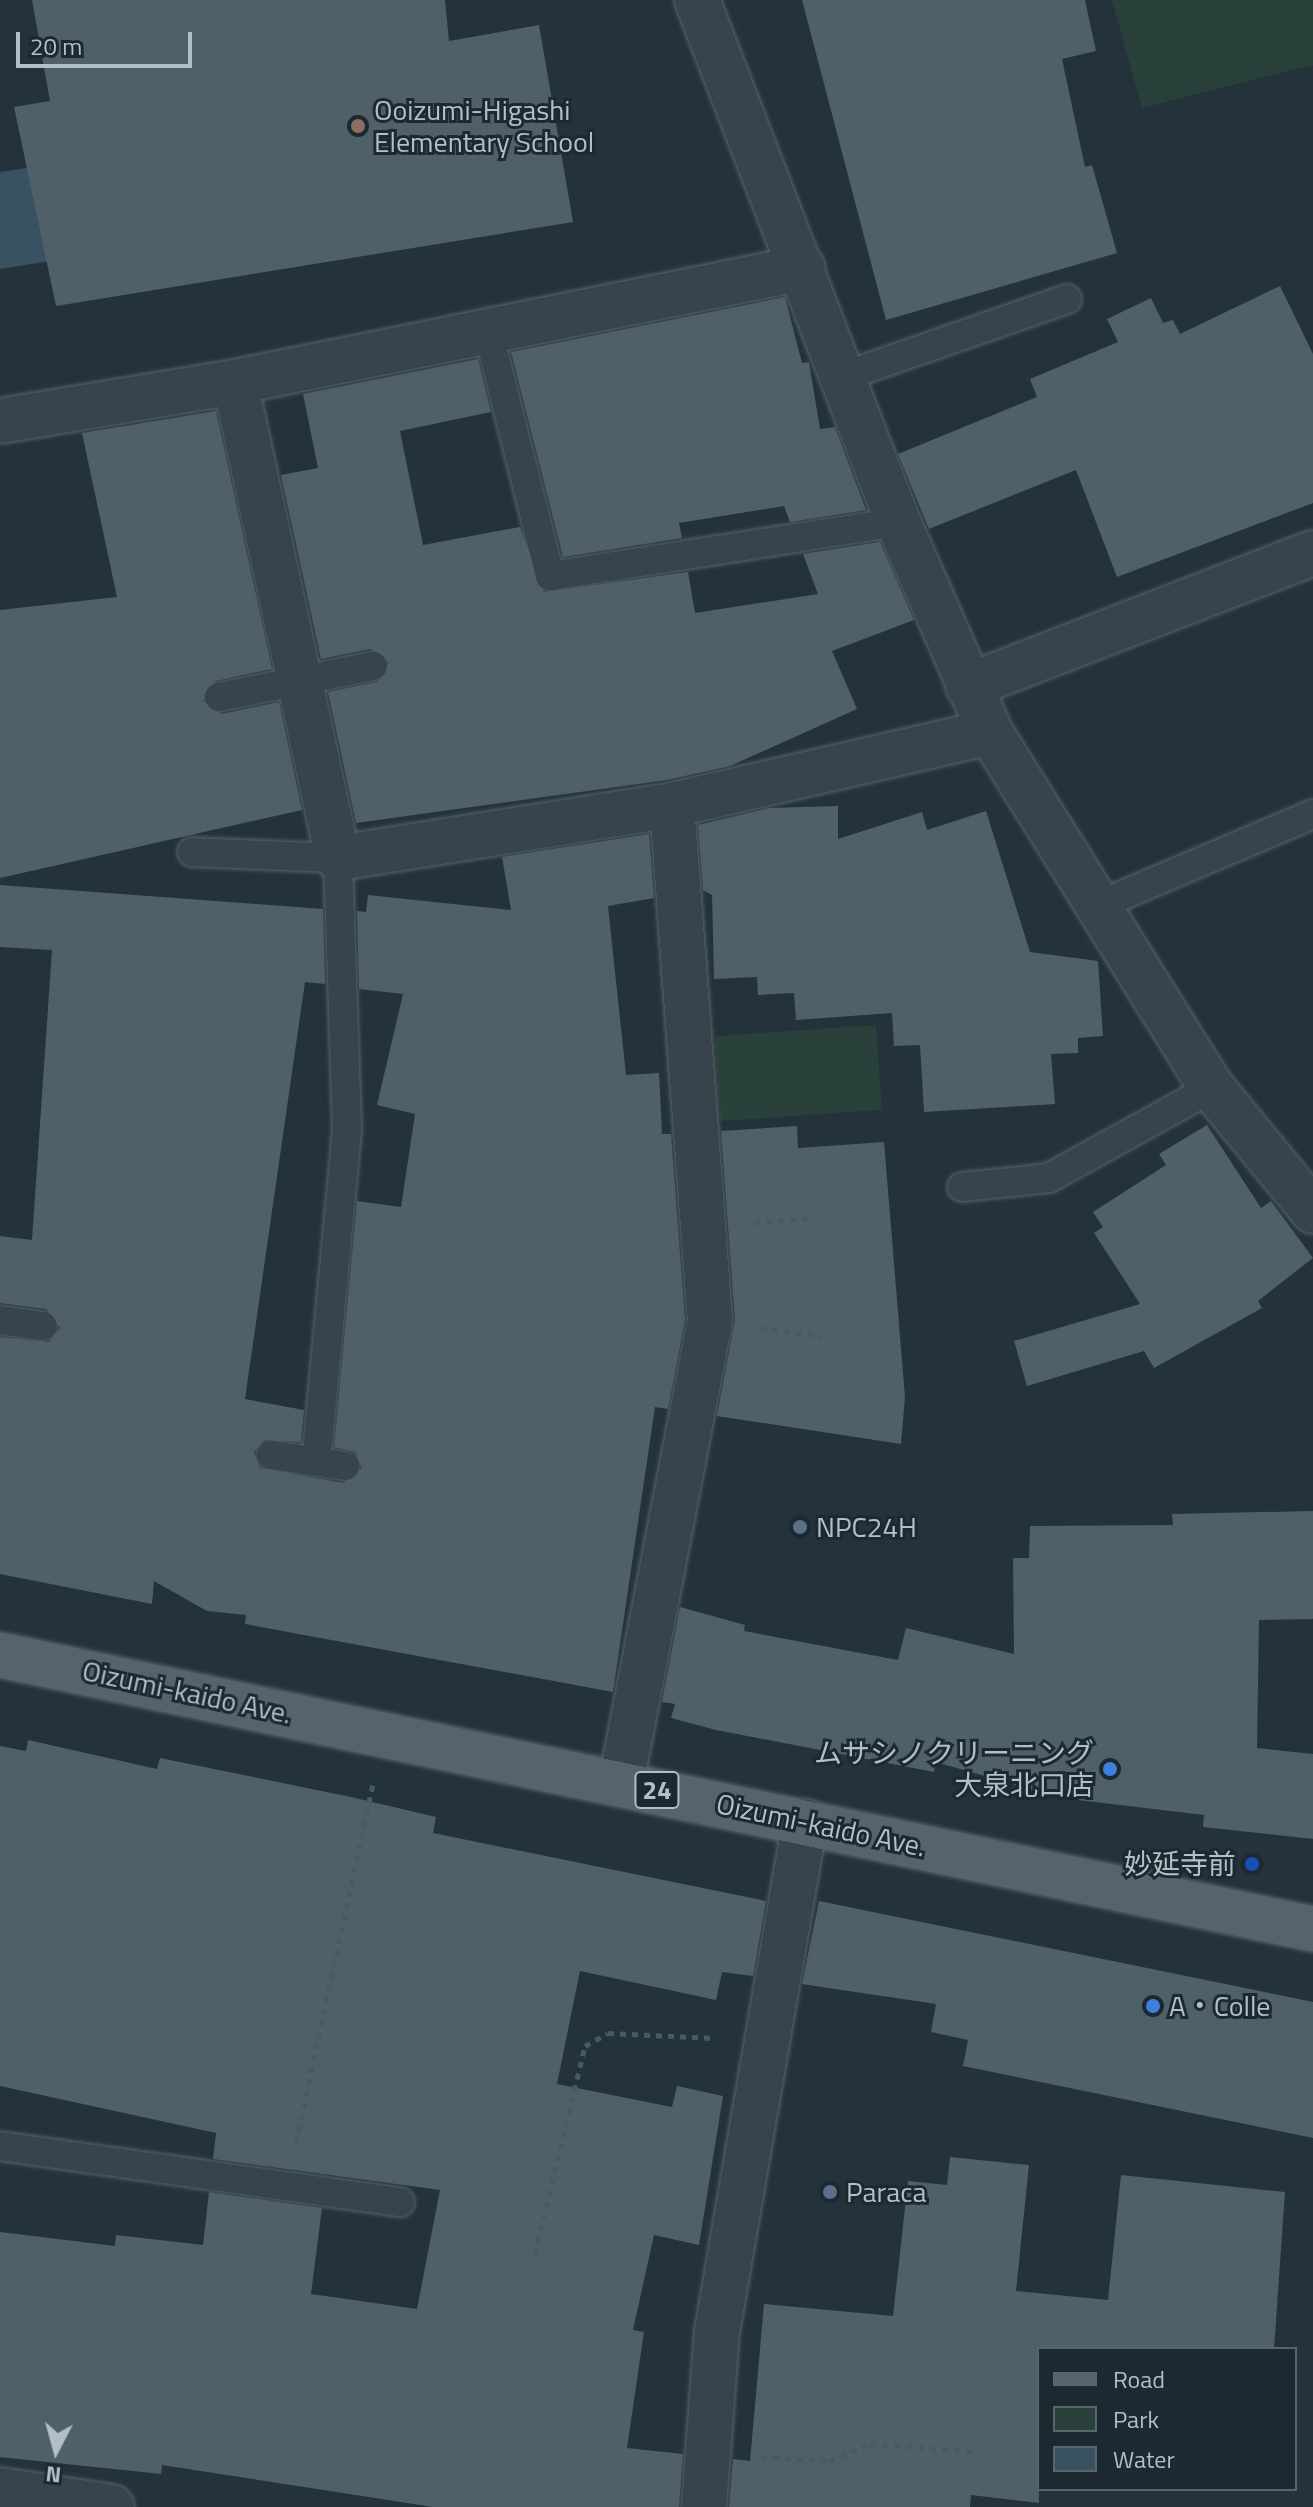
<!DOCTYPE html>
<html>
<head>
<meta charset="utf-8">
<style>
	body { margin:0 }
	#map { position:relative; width:1313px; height:2507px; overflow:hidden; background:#24333b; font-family:"Titillium Web","Noto Sans JP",sans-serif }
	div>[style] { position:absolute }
	.green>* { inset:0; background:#29403b; transform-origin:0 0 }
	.water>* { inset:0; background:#385261 }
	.building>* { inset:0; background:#4f6069 }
	.path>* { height:5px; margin-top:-2.5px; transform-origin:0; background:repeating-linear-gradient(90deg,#475d5a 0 6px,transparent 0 12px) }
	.roads { filter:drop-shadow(0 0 2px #566269) drop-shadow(0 0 2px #566269) }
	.service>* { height:28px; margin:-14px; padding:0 14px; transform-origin:14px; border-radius:14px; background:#37444b }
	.minor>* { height:44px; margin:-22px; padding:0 22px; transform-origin:22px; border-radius:22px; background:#37444b }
	.primary>* { height:44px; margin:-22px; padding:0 22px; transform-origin:22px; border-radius:22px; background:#55646b }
	.dots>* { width:22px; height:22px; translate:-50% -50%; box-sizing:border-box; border:4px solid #1d2930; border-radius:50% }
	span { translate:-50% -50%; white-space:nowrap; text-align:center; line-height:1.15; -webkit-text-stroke:6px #1d2930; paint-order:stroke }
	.shield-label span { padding:2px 6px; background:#1d2930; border:2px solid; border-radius:6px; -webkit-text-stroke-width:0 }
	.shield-label { font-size:26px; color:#b3bfc7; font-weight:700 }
	.poi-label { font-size:28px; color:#b3bfc7 }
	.left { translate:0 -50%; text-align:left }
	.right { translate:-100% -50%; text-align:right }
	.street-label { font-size:28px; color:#b3bfc7 }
	.legend { position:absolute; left:1037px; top:2347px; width:260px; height:144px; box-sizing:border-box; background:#1d2930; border:2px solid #59656c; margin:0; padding:10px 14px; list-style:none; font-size:24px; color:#b3bfc7 }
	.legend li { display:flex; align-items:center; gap:16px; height:40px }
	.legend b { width:40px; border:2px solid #59656c }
	.north { position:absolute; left:16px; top:2411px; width:80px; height:80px; -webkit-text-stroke:6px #1d2930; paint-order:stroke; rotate:186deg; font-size:22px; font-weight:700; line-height:32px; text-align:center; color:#b3bfc7 }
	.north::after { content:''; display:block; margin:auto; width:28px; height:36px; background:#b3bfc7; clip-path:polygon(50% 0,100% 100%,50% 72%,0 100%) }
	.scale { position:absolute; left:16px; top:32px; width:176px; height:36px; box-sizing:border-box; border:4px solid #b3bfc7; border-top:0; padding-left:10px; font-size:24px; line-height:28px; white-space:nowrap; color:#b3bfc7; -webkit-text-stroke:6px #1d2930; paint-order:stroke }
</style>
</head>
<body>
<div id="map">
	<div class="green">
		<div style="clip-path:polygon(1112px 0,1313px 0,1313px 65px,1142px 108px)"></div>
		<div style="left:876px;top:1025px;width:85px;height:162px;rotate:86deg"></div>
	</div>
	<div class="water">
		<div style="clip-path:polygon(80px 160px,94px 254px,0 269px,0 172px)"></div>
	</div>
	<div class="building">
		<div style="clip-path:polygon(32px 0,445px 0,449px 41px,539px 25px,573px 222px,56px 306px,14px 107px,50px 101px)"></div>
		<div style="clip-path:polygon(802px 0,1085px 0,1096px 51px,1062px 59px,1085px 167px,1092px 165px,1117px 253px,886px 320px)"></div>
		<div style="clip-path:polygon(1280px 286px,1313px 354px,1313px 503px,1117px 577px,1076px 470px,929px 529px,898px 454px,1037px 397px,1030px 379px,1118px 342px,1107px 319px,1151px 298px,1163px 323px,1173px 320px,1180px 334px)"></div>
		<div style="clip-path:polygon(785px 297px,802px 363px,809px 362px,820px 429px,835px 427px,866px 510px,790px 522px,784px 506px,679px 523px,682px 538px,563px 557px,511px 352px)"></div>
		<div style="clip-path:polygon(478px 359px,491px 412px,400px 431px,423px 545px,520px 527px,544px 592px,688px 572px,695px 613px,818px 594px,803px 554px,880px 542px,914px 620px,832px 651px,857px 709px,730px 766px,667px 780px,356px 823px,328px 692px,377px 682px,389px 662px,370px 649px,321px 659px,281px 475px,318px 468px,303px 394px)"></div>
		<div style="clip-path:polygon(216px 411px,272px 669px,215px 681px,203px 701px,222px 714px,279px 702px,302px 810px,0 878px,0 610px,117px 597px,82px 433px)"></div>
		<div style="clip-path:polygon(838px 806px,838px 839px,922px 812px,927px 830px,986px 811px,1030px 952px,1098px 961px,1103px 1036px,1078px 1038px,1078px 1053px,1051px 1054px,1055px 1104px,924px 1112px,920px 1045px,894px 1046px,892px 1013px,796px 1020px,794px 993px,758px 995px,757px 977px,714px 979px,712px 895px,703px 890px,698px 825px,769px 808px)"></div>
		<div style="clip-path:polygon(649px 834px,654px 898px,608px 906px,626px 1075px,659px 1073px,662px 1134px,671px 1134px,685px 1320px,668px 1409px,655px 1407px,613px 1692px,245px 1624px,246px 1615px,207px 1611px,154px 1581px,152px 1604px,0 1574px,0 1337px,49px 1342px,60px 1328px,46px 1309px,0 1303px,0 1236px,32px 1240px,52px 950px,0 947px,0 885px,323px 909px,325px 984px,305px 982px,245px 1399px,304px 1410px,301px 1442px,264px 1440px,254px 1452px,260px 1468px,343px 1483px,362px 1468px,355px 1452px,334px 1447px,357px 1201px,401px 1207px,415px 1114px,377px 1105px,403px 994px,359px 989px,357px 911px,366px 912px,368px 895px,511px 910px,502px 857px)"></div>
		<div style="clip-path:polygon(1207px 1125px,1261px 1208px,1271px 1201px,1313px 1258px,1258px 1301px,1262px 1308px,1154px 1368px,1144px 1351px,1027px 1386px,1014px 1341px,1140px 1304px,1094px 1233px,1103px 1227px,1093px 1212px,1166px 1165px,1159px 1154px)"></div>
		<div style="clip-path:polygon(797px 1126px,798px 1148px,884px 1142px,905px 1397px,901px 1444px,717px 1416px,735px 1320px,721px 1131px)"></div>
		<div style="clip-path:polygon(1313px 1511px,1313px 1619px,1259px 1620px,1257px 1748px,1313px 1754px,1313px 1839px,1203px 1827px,1204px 1815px,1061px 1798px,936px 1762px,934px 1772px,716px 1730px,671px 1718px,675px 1704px,662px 1702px,680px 1607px,745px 1625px,744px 1631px,898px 1660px,906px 1628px,1014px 1654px,1013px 1558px,1029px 1558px,1030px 1526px,1173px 1525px,1172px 1514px)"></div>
		<div style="clip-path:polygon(28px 1740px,157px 1769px,160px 1758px,351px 1797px,436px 1817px,433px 1833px,766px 1901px,753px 1976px,722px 1972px,716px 2000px,580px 1971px,557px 2084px,672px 2107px,677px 2086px,723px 2096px,699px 2245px,654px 2235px,633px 2330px,644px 2332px,627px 2448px,683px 2454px,679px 2507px,433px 2507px,162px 2465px,161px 2474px,0 2457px,0 2232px,115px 2246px,116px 2235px,203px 2245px,209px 2192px,322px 2208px,311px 2294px,417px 2309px,440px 2190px,213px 2159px,216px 2133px,0 2086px,0 1746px,26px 1751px)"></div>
		<div style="clip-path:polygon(819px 1901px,1313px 2002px,1313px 2138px,963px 2066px,968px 2040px,931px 2032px,936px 2004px,802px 1984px)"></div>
		<div style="clip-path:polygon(950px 2157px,1029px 2165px,1016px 2291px,1108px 2300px,1121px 2175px,1285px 2192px,1274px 2349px,1039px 2349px,1039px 2503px,971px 2495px,970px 2507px,729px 2507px,733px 2459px,750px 2461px,764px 2304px,893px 2316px,908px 2181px,947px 2185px)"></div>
	</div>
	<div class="path">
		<div style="left:754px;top:1223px;width:55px;rotate:-5.2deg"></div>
		<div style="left:760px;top:1328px;width:63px;rotate:7.4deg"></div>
		<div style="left:296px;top:2143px;width:366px;rotate:-77.9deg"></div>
		<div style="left:535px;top:2254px;width:214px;rotate:-76.5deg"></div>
		<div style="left:585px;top:2046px;width:26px;rotate:-29deg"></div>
		<div style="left:608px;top:2033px;width:106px;rotate:2.7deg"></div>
		<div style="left:761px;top:2457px;width:68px;rotate:3.4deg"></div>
		<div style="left:829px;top:2461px;width:44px;rotate:-22.5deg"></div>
		<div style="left:870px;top:2444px;width:102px;rotate:3.9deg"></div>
	</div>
	<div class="roads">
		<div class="service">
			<div style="left:487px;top:327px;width:257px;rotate:75.8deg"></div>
			<div style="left:550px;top:576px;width:352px;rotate:-8.8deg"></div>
			<div style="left:842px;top:377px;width:238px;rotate:-19.1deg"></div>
			<div style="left:219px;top:697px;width:157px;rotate:-11.4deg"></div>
			<div style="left:192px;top:852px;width:146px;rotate:2.4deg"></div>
			<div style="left:338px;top:858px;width:272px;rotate:88.1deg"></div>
			<div style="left:347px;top:1130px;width:333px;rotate:95.3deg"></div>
			<div style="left:1095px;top:907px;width:237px;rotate:-23.1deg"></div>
			<div style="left:962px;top:1187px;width:87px;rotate:-5.9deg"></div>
			<div style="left:1049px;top:1178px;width:186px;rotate:-28.9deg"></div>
			<div style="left:0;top:1320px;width:43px;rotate:7.9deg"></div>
			<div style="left:271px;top:1455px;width:75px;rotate:8.5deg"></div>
			<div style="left:0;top:2146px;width:404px;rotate:8deg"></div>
		</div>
		<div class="minor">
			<div style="left:697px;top:0;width:559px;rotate:68.94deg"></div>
			<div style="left:898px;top:522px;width:229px;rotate:66.3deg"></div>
			<div style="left:990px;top:732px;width:420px;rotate:58.1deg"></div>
			<div style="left:1212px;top:1088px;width:159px;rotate:50.6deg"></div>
			<div style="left:235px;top:382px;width:487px;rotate:77.8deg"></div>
			<div style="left:338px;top:858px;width:338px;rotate:-9deg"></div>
			<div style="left:0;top:421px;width:238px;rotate:-9.4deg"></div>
			<div style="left:235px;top:382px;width:579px;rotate:-11.35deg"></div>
			<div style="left:968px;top:686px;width:370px;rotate:-21.1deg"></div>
			<div style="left:621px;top:1783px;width:470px;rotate:-79.1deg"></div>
			<div style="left:710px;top:1321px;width:517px;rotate:-94.21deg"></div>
			<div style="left:672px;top:805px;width:326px;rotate:-12.9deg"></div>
			<div style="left:0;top:2490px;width:113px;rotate:8.6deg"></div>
			<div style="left:704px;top:2507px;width:175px;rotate:-85.8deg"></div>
			<div style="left:717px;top:2332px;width:518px;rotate:-80.21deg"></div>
		</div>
		<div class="primary">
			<div style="left:0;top:1655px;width:1341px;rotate:11.79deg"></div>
		</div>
	</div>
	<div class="dots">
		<div style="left:358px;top:126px;background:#8d6e63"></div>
		<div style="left:800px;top:1527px;background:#5c6f8a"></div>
		<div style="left:1110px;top:1769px;background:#3f7fe0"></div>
		<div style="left:1252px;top:1864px;background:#1a4fb4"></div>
		<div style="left:1153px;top:2006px;background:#3f7fe0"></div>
		<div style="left:830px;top:2192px;background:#5c6f8a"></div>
	</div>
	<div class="shield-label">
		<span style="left:657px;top:1790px">24</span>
	</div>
	<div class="poi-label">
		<span class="left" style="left:374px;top:126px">Ooizumi-Higashi<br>Elementary School</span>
		<span class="left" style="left:816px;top:1527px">NPC24H</span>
		<span class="right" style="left:1094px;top:1769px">ムサシノクリーニング<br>大泉北口店</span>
		<span class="right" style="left:1236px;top:1864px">妙延寺前</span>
		<span class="left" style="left:1169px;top:2006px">A・Colle</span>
		<span class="left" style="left:846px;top:2192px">Paraca</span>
	</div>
	<div class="street-label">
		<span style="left:187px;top:1692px;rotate:12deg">Oizumi-kaido Ave.</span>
		<span style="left:821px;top:1825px;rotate:12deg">Oizumi-kaido Ave.</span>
	</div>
	<ul class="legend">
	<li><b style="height:10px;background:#55646b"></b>Road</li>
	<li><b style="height:22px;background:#29403b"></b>Park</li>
	<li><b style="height:22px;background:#385261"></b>Water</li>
	</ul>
	<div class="north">N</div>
	<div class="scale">20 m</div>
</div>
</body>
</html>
